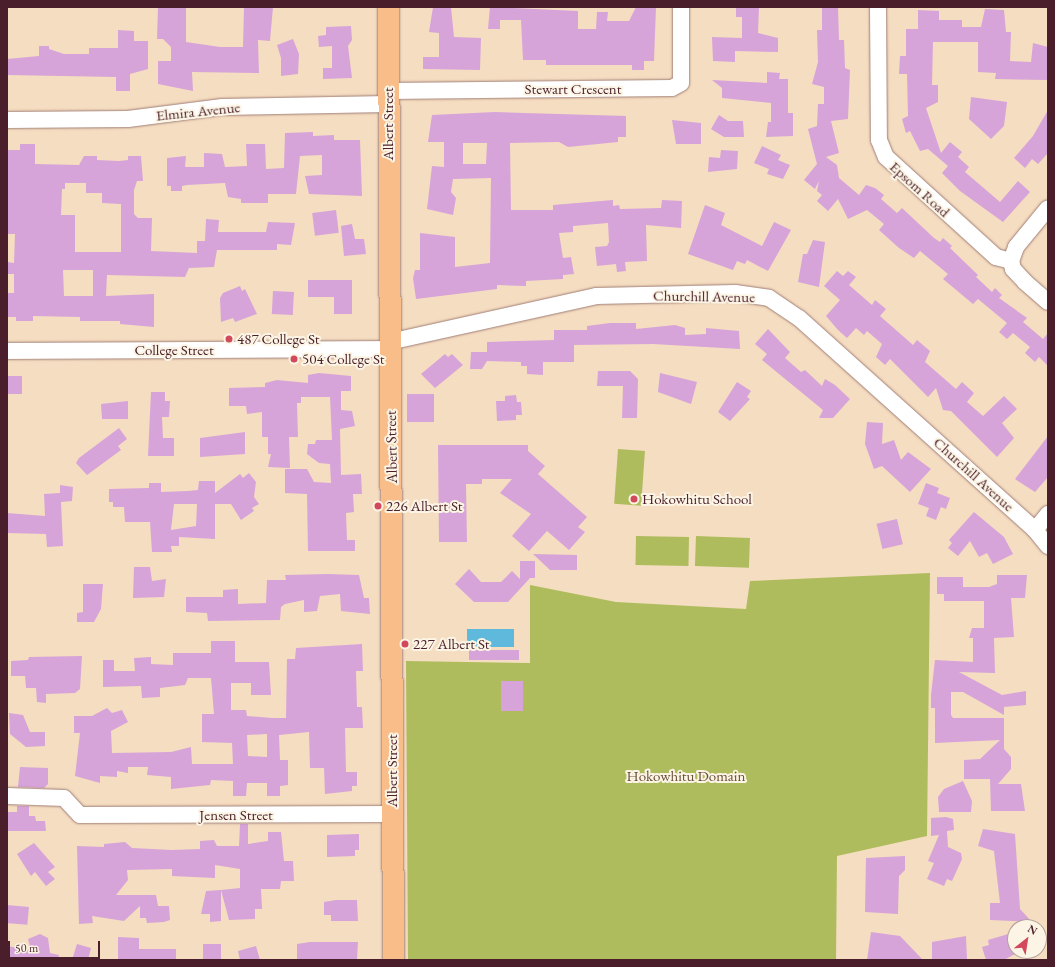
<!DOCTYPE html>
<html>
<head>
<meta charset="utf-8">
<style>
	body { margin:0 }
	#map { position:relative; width:1055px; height:967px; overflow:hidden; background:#f5ddc1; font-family:"EB Garamond",serif }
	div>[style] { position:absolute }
	.green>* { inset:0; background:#afbc5d; transform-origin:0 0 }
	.water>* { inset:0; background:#5eb9dc; transform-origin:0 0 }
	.building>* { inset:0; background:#d6a4d9; transform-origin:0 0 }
	.roads { filter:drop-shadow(0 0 1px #a07e76) drop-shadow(0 0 1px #a07e76) }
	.minor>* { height:16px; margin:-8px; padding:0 8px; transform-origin:8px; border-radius:8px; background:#fff }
	.major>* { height:21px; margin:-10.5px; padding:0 10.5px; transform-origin:10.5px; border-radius:10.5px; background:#f8bd89 }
	.dots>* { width:11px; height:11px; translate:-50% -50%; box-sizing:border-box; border:2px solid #fcf5e5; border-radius:50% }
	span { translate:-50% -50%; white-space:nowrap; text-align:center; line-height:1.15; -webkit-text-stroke:4px #fcf5e5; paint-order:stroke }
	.street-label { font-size:15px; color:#4a1f2b }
	.poi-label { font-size:15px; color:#4a1f2b }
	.left { translate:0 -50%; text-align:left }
	.park-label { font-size:15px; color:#684e3a }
	.frame { position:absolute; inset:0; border:8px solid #4a1f2b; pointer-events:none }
	.north { position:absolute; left:1007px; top:919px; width:40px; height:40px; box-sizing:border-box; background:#fcf5e5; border:1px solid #b59f9b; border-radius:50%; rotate:30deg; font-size:11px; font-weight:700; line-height:16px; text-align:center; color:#4a1f2b }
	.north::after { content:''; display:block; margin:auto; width:14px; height:18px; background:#d1495b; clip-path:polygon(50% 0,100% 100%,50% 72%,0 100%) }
	.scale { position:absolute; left:8px; top:941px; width:92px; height:18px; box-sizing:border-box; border:2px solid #4a1f2b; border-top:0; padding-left:5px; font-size:12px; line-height:14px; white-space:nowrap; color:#4a1f2b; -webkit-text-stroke:3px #fcf5e5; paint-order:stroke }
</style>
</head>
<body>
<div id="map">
	<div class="green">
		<div style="left:618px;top:449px;width:27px;height:55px;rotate:4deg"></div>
		<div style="left:636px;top:536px;width:53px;height:29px;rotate:1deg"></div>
		<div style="left:696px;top:536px;width:54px;height:30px;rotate:2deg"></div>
		<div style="clip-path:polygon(930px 573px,927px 836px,837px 856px,836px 960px,408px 960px,406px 661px,530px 663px,530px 585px,616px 602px,746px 609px,750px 581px)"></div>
	</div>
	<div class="water">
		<div style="left:467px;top:629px;width:47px;height:18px"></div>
	</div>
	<div class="building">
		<div style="clip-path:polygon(158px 7px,186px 7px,186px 42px,220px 47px,243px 47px,244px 7px,273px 7px,270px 41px,258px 40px,259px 73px,192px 72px,193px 91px,158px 84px,158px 61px,171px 61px,171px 47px,163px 39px,157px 39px)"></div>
		<div style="clip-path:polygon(433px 7px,451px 7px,454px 37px,481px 38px,480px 70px,423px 69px,423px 57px,439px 57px,439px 33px,429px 32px)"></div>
		<div style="clip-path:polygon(490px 7px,578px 11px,578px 29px,596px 29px,597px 12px,608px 12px,607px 21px,629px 21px,636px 7px,656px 7px,654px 61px,644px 61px,644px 70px,632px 70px,632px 65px,546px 65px,546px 60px,523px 60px,521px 20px,500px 20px,500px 29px,488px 29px)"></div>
		<div style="clip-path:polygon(736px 7px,759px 7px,758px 33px,778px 38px,778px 52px,735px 51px,735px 62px,713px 61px,712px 37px,742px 38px,742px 17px,736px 17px)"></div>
		<div style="clip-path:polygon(822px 7px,838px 7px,839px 40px,844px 40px,845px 68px,850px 70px,848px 119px,831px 121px,839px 153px,826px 157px,837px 165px,839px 178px,859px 195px,866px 185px,875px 188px,884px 195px,881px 199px,897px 213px,902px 208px,934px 238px,940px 242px,943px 238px,952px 246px,950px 248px,978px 275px,976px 277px,992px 292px,995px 288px,1002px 295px,999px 298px,1027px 318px,1023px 322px,1043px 339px,1048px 333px,1048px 366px,1039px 357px,1035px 362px,1025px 353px,1030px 347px,1013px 333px,1007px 339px,999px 332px,1007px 323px,978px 299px,973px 304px,943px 279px,948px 274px,920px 251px,914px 258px,899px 248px,879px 230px,884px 224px,867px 210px,848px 219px,838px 199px,828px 211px,817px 201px,822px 195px,817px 191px,819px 181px,815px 189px,804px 180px,817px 164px,808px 129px,817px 126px,818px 104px,824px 104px,824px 87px,812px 84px,818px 62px,817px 30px,822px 30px)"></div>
		<div style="clip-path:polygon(985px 9px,1004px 10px,1006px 32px,1011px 32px,1010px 61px,1031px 62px,1033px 43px,1048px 47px,1048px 80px,995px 79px,996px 73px,978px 72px,978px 42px,933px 42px,932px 85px,938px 85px,938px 102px,926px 108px,941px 153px,950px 142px,962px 152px,958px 157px,969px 167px,965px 172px,1000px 202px,1018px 181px,1030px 192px,1003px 222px,960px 191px,942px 173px,948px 166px,928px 149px,920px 151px,910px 131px,906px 133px,902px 119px,908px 116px,907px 74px,899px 74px,900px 56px,906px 56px,906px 29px,918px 29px,918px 10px,939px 11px,939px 20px,962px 20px,962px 27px,981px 27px)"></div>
		<div style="clip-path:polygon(351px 26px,352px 40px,348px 46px,352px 78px,323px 79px,323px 68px,332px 68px,332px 46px,319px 47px,318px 36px,326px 35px,326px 27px)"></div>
		<div style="clip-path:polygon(118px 30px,134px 31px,134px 41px,148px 41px,148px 69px,130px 74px,130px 91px,116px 91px,116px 77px,7px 75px,7px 59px,39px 56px,39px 46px,49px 46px,49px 49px,64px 54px,89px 54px,89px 48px,118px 48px)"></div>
		<div style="clip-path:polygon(293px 39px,299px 54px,298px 74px,281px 76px,281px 58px,277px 45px)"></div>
		<div style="clip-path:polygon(767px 72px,780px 73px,779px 79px,788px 79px,788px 113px,793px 113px,793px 136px,766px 137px,768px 122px,771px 122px,771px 103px,722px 98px,722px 88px,712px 80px,767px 83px)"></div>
		<div style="clip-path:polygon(971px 97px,1007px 102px,1004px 126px,991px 139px,969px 119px)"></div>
		<div style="clip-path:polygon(1048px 110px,1048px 153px,1038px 164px,1032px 159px,1025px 168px,1014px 158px,1033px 136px)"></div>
		<div style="clip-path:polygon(evenodd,495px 112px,626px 116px,626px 137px,618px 137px,618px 142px,568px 147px,559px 142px,510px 143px,511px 210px,553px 210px,553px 205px,613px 200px,613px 206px,619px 205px,620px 209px,661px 208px,662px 200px,682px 201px,681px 228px,646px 225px,647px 261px,625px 262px,626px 271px,617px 272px,616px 264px,597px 266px,595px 247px,607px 246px,609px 242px,608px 223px,573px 226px,573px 232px,559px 233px,563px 258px,571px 257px,574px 274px,563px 275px,563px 279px,526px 281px,526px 286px,497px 285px,497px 289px,416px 299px,413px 278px,415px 270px,420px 270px,420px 233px,455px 237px,455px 267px,490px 263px,491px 178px,453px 179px,451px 192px,456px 198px,453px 215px,427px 209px,432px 166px,444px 167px,444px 142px,428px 142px,432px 115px,495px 112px,463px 143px,487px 143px,486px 164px,463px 164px,463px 143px)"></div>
		<div style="clip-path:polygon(719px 115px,728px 121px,743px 121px,744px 137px,724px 137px,711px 129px)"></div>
		<div style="clip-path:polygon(672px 120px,701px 123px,701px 144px,676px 144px)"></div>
		<div style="clip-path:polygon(313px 132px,313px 136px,334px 135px,334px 140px,360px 140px,362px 196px,309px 194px,305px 176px,322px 175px,322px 155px,300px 156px,296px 194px,268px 194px,268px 203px,241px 203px,241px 199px,228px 197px,225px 183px,187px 185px,182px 186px,182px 191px,171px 191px,171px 186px,167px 186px,167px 158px,186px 156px,185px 167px,204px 167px,204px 153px,222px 154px,225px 167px,247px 166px,246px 144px,265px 144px,266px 169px,284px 168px,285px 133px)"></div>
		<div style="clip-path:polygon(evenodd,20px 144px,35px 144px,35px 164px,79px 165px,84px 156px,97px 156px,97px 160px,119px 161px,128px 160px,128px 156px,141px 156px,143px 181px,137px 181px,134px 190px,134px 214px,138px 218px,152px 218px,151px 251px,197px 253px,197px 241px,205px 241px,206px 219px,219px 220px,218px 232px,266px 232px,268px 222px,295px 223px,291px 245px,277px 244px,277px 250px,217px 250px,214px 267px,189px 268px,185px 277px,107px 275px,106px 296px,154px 294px,154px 327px,120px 324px,120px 321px,80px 321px,80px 317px,33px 316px,33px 321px,16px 321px,16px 317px,7px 317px,8px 293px,14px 293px,14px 274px,7px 274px,7px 262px,14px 263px,15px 234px,7px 234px,7px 178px,8px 150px,20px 150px,20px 144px,65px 183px,86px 183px,86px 193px,102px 193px,102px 203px,121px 204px,121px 252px,75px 252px,75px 215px,61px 215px,62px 189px,65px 189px,65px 183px,20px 144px,63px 270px,93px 270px,93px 296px,64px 296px,63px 270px)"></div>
		<div style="clip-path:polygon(762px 146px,781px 155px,778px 160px,790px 165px,783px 179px,767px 174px,769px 169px,754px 163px)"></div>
		<div style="clip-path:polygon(721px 150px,738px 151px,737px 169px,708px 172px,709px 157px,720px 158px)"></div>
		<div style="clip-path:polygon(705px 205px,725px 213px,721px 225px,762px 246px,774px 222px,791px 230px,768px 271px,747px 260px,745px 264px,737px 261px,733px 270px,688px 254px)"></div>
		<div style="left:336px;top:210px;width:23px;height:24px;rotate:83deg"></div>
		<div style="clip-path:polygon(352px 224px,355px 239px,364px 239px,366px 254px,344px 256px,341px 226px)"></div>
		<div style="clip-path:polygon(813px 240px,825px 242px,819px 287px,798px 282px,803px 254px,807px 254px)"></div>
		<div style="clip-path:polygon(837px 271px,843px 276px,848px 271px,856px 277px,849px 285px,872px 305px,875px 300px,886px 309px,880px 316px,913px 345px,917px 340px,930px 351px,925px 362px,956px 389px,962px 382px,974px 393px,967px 402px,983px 416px,1004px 396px,1017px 409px,1002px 423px,1014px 438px,997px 457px,951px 411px,943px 410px,936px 388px,928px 397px,890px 359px,885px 365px,876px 357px,882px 344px,867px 331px,864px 335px,856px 328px,847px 338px,838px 330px,826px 316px,840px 300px,824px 286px)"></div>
		<div style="clip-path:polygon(308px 280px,352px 280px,352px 314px,334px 314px,334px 297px,308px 297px)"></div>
		<div style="clip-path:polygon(240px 286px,242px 291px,245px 289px,257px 314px,235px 322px,233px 318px,221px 322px,220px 298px,223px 293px)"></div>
		<div style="left:273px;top:291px;width:21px;height:23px;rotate:3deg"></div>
		<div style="clip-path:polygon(610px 323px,636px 323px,636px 329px,675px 325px,685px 328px,685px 335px,706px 334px,706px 328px,739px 331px,740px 349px,653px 344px,574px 345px,574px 362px,543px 362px,543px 375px,527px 374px,527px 366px,521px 366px,521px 362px,487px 361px,482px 369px,470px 369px,471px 352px,487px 352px,487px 342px,554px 340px,554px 330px,587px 330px,587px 326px)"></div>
		<div style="clip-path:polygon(768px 329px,790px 352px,785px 358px,801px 372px,805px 370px,822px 386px,825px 379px,835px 385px,850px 399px,833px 418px,819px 418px,823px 410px,762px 360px,767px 354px,755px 344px)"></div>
		<div style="clip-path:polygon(445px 354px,448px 357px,452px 354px,463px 365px,435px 388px,421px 374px)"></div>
		<div style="clip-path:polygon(598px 371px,630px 371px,638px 379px,637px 418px,622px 418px,623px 386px,597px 386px)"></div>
		<div style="clip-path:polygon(319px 373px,351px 376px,351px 391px,341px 391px,341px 410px,352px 411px,355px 426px,340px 429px,341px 475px,361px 474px,362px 494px,353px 494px,354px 512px,346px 513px,347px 540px,355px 540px,355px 551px,308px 551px,307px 494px,285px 493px,285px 469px,307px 469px,314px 482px,331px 483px,330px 464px,319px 463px,307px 454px,308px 444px,315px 444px,316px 440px,332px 440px,330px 397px,301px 397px,301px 403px,297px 403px,298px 437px,289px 437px,290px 468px,268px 467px,271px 454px,268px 454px,268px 437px,262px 437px,262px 412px,247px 414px,246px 406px,229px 406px,229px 388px,265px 387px,265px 383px,277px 380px,308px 383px,308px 375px)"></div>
		<div style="clip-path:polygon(660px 373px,697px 382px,691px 404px,658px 392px)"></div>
		<div style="left:7px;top:376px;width:15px;height:18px"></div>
		<div style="clip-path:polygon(737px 382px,751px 391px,747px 397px,750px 399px,730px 421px,718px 412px)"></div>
		<div style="clip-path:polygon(151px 392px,165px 392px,165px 401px,170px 401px,169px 417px,162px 417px,163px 438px,174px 438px,174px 456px,148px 456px)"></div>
		<div style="left:407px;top:394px;width:27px;height:28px"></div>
		<div style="clip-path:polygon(516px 395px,517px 402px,521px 402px,522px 415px,516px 415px,516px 420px,497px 421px,496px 401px,505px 401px,505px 396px)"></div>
		<div style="clip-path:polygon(128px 401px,128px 419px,102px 419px,101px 404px)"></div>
		<div style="clip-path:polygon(867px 422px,883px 423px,882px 444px,894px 440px,901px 460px,908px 452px,931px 469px,910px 492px,882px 466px,874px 469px,865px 444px)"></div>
		<div style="clip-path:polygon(119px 428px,127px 439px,118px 446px,121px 450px,87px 475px,76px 463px,79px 458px)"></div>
		<div style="clip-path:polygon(245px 432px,245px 454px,200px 457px,200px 438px)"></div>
		<div style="clip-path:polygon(1048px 436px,1048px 477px,1035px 492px,1015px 479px)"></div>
		<div style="clip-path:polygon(438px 445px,528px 445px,528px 451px,545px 466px,538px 474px,587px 517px,578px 527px,585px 532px,569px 550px,547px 531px,529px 551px,512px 536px,531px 514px,500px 493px,512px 479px,482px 479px,482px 484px,466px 484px,467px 542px,439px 542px)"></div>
		<div style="clip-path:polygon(evenodd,249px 473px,256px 482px,254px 497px,259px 504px,252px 508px,254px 511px,241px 520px,231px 504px,215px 504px,215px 539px,179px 537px,179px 546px,171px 546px,172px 552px,152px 552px,150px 522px,125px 522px,124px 507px,113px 507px,113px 502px,109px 502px,109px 489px,149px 488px,149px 483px,161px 483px,161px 492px,188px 491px,198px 490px,199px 481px,215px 481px,215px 493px,240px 474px,243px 478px,249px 473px,174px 504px,197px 504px,196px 526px,171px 530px,174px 504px)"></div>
		<div style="clip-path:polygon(926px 483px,939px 488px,937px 493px,950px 498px,946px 509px,941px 507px,936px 520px,926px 516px,929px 508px,918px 504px)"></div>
		<div style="clip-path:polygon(60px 485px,73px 487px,72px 501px,61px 502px,63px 546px,47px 547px,46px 534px,7px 533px,7px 513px,45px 516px,44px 494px,60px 493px)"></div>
		<div style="clip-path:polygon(974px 512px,1004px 537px,1013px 554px,993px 564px,987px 553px,979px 557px,970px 541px,958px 556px,948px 548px,952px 543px,949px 540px)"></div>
		<div style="left:897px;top:519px;width:26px;height:21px;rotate:77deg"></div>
		<div style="clip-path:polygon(533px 554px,577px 555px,577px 570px,550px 570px)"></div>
		<div style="clip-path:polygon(520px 561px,535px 561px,535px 578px,530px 578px,508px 602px,474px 602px,455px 584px,469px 569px,481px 582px,501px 582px,512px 571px,520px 579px)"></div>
		<div style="clip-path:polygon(134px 567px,150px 567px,152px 581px,166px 579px,164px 597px,133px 598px)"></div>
		<div style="clip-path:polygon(328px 574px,359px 575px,364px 598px,369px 598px,370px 614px,341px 611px,340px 594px,320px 596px,317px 611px,304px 612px,304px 600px,285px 604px,281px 607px,280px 620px,208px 621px,207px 613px,186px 612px,186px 597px,223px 597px,223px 590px,238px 589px,238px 604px,266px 603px,267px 580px,286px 580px,285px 575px)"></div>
		<div style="clip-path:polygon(997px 575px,1027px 575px,1025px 598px,1011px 598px,1014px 637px,994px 638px,995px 673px,959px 672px,1002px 695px,1026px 691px,1026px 705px,1004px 707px,1004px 715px,963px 692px,951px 692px,951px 715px,953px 718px,1004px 718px,1004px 749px,1011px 757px,1011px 769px,998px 784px,1021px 784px,1025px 811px,991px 811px,990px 779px,964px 779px,964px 760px,980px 759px,1000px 740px,935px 743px,935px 708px,931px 708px,931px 695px,935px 660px,973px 662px,973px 638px,969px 638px,972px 628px,984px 628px,984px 601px,944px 601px,944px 594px,937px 594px,937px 577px,963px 577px,963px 587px,989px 587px,997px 584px)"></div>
		<div style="clip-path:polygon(83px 584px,103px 584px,101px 609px,94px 622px,77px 622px,77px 613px,83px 612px)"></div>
		<div style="clip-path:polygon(evenodd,211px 641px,235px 641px,235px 662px,269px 662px,271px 695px,251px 695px,251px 683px,231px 683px,231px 710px,246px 710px,247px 716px,272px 718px,286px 718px,287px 659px,295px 659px,296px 648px,362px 644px,363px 671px,356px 671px,357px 707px,362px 707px,363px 728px,345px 728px,346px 772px,357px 772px,357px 786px,352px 786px,352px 791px,325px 794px,324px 768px,310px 768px,309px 732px,279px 735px,280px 760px,288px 760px,288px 785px,280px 786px,280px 796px,267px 796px,267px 783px,247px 783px,246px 796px,233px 796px,233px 781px,211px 780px,210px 785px,171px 789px,171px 777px,147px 775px,148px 767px,128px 767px,128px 773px,117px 771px,117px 777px,100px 776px,100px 783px,75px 776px,80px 733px,74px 733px,74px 716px,92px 716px,107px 708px,112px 713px,122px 710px,128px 722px,111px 731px,112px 753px,171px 752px,191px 747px,192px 764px,233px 764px,232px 743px,202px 742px,202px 714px,214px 714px,211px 678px,188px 678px,185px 685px,160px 688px,160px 697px,142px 698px,141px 686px,103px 687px,103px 660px,114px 660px,114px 671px,135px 671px,134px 658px,151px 657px,151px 664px,173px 665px,173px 653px,211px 653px,211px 641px,267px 734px,267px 757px,248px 756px,247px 735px,267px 734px)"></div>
		<div style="left:469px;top:650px;width:50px;height:10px"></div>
		<div style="clip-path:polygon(82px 656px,80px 689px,75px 693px,46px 694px,46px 703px,37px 702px,36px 688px,26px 688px,25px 676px,11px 676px,11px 661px,28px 660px,29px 657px)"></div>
		<div style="left:501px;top:681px;width:22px;height:30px"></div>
		<div style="clip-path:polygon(9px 713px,23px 715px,30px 732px,45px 732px,45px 746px,26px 747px,10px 734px)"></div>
		<div style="clip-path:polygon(20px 767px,48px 768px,48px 784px,44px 788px,18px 787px)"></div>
		<div style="clip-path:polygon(963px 781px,972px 801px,971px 812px,939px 812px,938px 797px,944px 789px)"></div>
		<div style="clip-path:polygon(17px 806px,29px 806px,29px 816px,35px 816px,36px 821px,45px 821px,46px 831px,7px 831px,7px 812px,17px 812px)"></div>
		<div style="clip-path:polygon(946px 817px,953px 819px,954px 830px,947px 831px,948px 847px,961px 853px,962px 859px,952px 881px,947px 879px,944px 886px,927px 879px,934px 863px,928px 861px,939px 835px,931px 836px,931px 818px)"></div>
		<div style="clip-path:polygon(240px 824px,248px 824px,248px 844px,268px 841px,268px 832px,281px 832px,284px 861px,293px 861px,294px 881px,281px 881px,280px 889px,261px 889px,262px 909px,255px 909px,255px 919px,229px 920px,221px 890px,240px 888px,240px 869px,215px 865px,215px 878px,172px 876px,172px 869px,127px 870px,128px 880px,116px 895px,156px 895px,158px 906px,169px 906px,170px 920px,164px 922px,147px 923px,146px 918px,140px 918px,140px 906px,124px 921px,92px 916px,93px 923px,79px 924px,77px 846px,104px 847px,104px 844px,125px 842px,132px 848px,172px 850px,200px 849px,200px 841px,214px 840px,217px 846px,239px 846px)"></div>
		<div style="clip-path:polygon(983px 829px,1015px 834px,1020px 909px,1032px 922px,990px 920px,990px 903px,1000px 903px,994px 851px,978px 846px)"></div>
		<div style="clip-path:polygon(359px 834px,359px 850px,355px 850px,355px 856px,327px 857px,327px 835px)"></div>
		<div style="clip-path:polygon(34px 843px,55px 867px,48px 872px,55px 879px,46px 886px,35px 872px,31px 876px,17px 854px)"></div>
		<div style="clip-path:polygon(905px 856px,905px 870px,899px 876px,898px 914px,865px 912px,866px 858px)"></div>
		<div style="clip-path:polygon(221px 890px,221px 921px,210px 922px,210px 914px,201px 914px,206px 891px)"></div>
		<div style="clip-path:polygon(336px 900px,357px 900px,358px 921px,331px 921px,331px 915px,324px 915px,324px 902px)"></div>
		<div style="left:7px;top:905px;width:22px;height:18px;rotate:5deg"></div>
		<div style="clip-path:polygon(871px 932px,900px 936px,923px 960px,867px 960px)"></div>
		<div style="clip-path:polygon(1015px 932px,1015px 954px,1004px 960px,986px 960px,982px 947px,989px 945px,988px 940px)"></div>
		<div style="clip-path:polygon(40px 934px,48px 938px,50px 953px,59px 955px,58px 960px,7px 960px,7px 946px,31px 950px,28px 939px)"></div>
		<div style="clip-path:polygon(966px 936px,967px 960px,932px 960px,932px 942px)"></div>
		<div style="clip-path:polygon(118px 937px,139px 938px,139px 949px,176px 949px,176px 960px,118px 960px)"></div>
		<div style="clip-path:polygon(310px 942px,358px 942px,357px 960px,297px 960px,297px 944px)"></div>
		<div style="clip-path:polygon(77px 944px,91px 948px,88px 960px,72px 960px)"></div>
		<div style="left:203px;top:944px;width:18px;height:16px"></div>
		<div style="clip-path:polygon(256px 946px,260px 960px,240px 960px,238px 951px)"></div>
	</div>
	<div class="roads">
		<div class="minor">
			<div style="left:878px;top:7px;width:133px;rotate:89.6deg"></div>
			<div style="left:879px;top:140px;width:18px;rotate:68deg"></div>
			<div style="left:886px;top:157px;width:149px;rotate:42.3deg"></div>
			<div style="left:996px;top:257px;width:16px;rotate:15deg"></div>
			<div style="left:1011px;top:261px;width:8px;rotate:76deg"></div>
			<div style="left:1013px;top:269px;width:18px;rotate:47deg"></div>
			<div style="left:1025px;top:282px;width:30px;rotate:41deg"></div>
			<div style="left:388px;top:91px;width:284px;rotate:-0.6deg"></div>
			<div style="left:672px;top:88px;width:10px;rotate:-29deg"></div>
			<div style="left:681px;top:83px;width:76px;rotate:-90deg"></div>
			<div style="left:7px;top:120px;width:121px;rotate:-0.5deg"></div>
			<div style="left:128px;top:119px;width:95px;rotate:-7.3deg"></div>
			<div style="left:222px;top:107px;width:166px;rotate:-1deg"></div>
			<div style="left:1011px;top:261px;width:15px;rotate:-70deg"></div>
			<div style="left:1016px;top:247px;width:50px;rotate:-50.6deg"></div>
			<div style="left:389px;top:342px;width:212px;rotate:-12.5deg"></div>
			<div style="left:596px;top:296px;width:139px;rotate:-1.2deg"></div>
			<div style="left:735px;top:293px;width:34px;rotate:8deg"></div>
			<div style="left:769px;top:298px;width:36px;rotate:34deg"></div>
			<div style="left:799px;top:318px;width:317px;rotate:41.9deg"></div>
			<div style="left:1035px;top:530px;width:21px;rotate:51deg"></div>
			<div style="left:7px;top:351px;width:382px;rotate:-0.3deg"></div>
			<div style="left:1035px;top:530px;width:21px;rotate:-51deg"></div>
			<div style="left:7px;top:796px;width:57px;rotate:2deg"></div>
			<div style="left:64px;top:798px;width:23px;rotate:47deg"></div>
			<div style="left:80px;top:815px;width:312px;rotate:-0.2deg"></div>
		</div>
		<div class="major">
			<div style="left:388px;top:7px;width:953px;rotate:89.7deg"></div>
		</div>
	</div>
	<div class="dots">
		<div style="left:229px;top:339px;background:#d1495b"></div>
		<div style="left:294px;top:359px;background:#d1495b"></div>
		<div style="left:634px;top:499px;background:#d1495b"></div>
		<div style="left:378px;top:506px;background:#d1495b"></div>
		<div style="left:405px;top:644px;background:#d1495b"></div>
	</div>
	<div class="street-label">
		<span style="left:573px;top:89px">Stewart Crescent</span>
		<span style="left:198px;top:111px;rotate:-6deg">Elmira Avenue</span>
		<span style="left:388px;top:124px;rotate:-90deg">Albert Street</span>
		<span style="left:920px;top:189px;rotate:42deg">Epsom Road</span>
		<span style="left:704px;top:296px;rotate:1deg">Churchill Avenue</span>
		<span style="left:174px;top:350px">College Street</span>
		<span style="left:391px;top:447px;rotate:-91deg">Albert Street</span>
		<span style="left:974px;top:474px;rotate:42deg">Churchill Avenue</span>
		<span style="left:392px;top:771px;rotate:-90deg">Albert Street</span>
		<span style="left:236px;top:815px">Jensen Street</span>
	</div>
	<div class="poi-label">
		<span class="left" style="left:237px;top:339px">487 College St</span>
		<span class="left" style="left:302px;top:359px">504 College St</span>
		<span class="left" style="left:642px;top:499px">Hokowhitu School</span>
		<span class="left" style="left:386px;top:506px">226 Albert St</span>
		<span class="left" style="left:413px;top:644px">227 Albert St</span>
	</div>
	<div class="park-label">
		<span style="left:686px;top:776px">Hokowhitu Domain</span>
	</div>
	<div class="frame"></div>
	<div class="north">N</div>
	<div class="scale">50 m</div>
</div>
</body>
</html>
